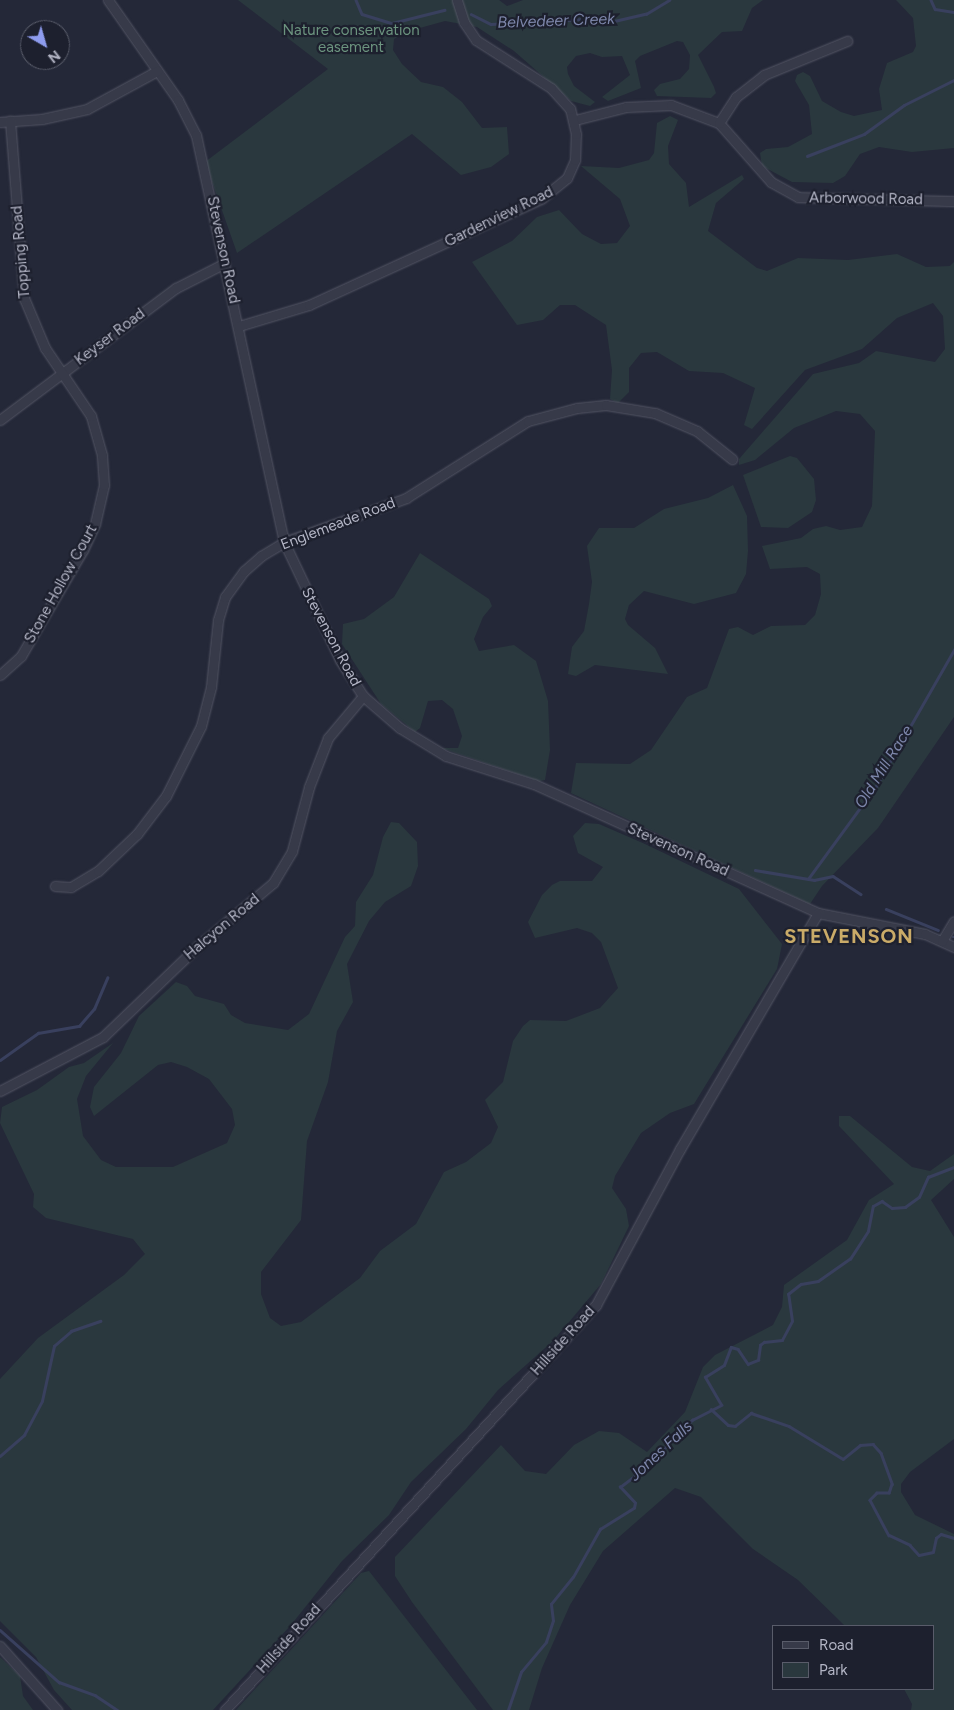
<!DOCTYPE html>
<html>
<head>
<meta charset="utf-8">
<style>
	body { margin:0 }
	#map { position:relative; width:954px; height:1710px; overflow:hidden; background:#242838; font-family:Figtree,sans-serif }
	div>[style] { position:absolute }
	.green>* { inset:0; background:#2a383e }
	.stream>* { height:2.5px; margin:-1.25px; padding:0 1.25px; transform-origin:1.25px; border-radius:1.25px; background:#39405e }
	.roads { filter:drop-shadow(0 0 1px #535564) drop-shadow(0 0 1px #535564) }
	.minor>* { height:9px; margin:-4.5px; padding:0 4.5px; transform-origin:4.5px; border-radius:4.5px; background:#373a49 }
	span { translate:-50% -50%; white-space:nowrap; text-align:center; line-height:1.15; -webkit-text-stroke:4.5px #1d202e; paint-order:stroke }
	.park-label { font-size:15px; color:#6c947f }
	.street-label { font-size:15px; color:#b3b5c5 }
	.water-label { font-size:16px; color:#7d86aa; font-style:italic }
	.district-label { font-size:20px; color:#caab68; font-weight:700; letter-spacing:1px }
	.legend { position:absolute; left:772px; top:1625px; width:162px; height:65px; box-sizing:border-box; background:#1d202e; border:1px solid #595c6a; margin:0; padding:6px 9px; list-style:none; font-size:15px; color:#b3b5c5 }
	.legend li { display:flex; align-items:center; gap:10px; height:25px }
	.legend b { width:25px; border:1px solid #595c6a }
	.north { position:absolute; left:20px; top:20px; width:50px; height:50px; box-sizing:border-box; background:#1d202e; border:1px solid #595c6a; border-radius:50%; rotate:142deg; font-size:14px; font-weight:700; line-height:20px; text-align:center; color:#b3b5c5 }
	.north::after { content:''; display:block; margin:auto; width:18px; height:22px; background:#8e9cee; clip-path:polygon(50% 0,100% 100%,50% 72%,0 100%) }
</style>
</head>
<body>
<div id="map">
	<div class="green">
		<div style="clip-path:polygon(238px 0,499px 0,507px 6px,523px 0,763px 0,752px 8px,742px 31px,722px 32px,698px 55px,714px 87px,716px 93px,711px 98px,657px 96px,654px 90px,660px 84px,680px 79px,689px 69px,690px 55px,683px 42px,677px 41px,640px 56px,635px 61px,641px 88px,608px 101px,602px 97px,630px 75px,622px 56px,602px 57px,590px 53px,576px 56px,567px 67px,568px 74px,574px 86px,595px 102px,590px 106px,571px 101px,514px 51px,477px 27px,445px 21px,409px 31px,394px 39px,393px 50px,402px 64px,421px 82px,443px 87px,462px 102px,482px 128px,507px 127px,509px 154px,491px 167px,461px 175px,412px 134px,237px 253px,205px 162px,328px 69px)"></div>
		<div style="clip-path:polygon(896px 0,954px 0,954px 148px,912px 152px,879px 147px,860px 154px,845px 176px,833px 183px,792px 182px,762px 166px,760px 153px,766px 149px,788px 147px,812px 134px,809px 105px,795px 81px,797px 75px,803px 72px,810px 76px,822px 101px,841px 112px,854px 116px,882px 110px,879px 89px,887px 63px,913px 52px,916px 46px,913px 18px)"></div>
		<div style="clip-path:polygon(670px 116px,678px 120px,668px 146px,669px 164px,686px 183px,689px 207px,742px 175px,744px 179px,716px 203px,708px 231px,757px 268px,767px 271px,798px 258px,848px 260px,897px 254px,926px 267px,950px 266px,954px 262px,954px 717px,878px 828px,822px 886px,810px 904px,571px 793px,576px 763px,630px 764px,651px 750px,687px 697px,707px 688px,729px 629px,738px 627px,753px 635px,771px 626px,805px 625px,815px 615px,821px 594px,820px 574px,807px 567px,770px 569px,762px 546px,801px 538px,813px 529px,826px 526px,840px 530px,862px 527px,872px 506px,875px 431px,860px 414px,836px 411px,794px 428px,755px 460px,739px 465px,739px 459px,813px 374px,859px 363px,876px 351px,935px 362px,945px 349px,943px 316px,933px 303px,897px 318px,862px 349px,805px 370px,752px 429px,744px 425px,755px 388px,723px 373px,689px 371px,657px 352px,641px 353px,629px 368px,629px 392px,618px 403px,610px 399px,612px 370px,606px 325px,575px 305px,560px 305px,543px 320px,517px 325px,472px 262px,512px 241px,537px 217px,559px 210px,582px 234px,601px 244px,617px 243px,630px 226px,620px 199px,581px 166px,619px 168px,649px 160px,654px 153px,657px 123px)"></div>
		<div style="clip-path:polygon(790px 456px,797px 458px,814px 479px,816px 500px,812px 512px,788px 528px,761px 527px,743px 475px)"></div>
		<div style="clip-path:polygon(733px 485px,747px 516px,748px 551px,746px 574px,736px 593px,694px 604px,644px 591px,629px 605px,625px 619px,628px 625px,655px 648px,668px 674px,595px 665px,576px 676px,568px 674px,572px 647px,584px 631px,589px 604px,592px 582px,587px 546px,599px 528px,634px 528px,664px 509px,708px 498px)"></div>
		<div style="clip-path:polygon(420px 553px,489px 599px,492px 606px,483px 617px,474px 639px,479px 651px,514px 645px,536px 661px,548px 701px,550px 750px,545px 780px,539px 781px,441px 748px,458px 748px,462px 736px,453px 709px,442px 700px,428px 701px,420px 728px,415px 732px,381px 704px,342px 644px,343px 624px,364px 619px,394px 597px)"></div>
		<div style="clip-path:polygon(391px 822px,399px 823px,417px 842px,418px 866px,411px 886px,385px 902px,369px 921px,347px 964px,353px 1002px,337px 1031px,328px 1082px,307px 1141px,301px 1220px,261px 1272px,261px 1294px,270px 1318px,281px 1326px,301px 1322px,360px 1278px,380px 1251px,416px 1224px,444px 1172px,466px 1162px,491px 1143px,498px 1127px,485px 1100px,503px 1082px,513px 1041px,523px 1026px,530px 1020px,566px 1021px,600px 1008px,618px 988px,601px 942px,592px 933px,577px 928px,535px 938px,528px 922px,542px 895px,552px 885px,560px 881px,592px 881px,603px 867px,578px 853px,573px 836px,585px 823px,599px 824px,645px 844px,739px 889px,782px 944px,777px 969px,694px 1104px,670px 1113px,641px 1133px,615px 1176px,612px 1188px,626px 1209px,629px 1226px,601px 1284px,553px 1341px,498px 1390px,466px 1429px,411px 1482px,389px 1515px,342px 1561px,291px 1625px,213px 1710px,72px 1710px,54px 1690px,36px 1657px,0 1621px,0 1379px,38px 1338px,124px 1275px,145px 1254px,133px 1239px,46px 1218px,33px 1207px,34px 1194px,0 1123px,2px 1107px,37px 1090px,69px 1067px,84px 1063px,113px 1043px,86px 1076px,77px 1099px,83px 1136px,101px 1160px,116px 1167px,173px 1167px,227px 1143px,235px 1125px,232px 1109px,209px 1079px,187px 1067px,171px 1062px,158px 1065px,94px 1116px,90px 1107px,94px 1087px,121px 1053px,139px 1016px,176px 982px,187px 986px,195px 996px,224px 1004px,231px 1015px,245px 1023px,288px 1030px,309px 1014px,345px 937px,355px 926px,356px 902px,373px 875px,383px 837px)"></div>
		<div style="clip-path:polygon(839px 1116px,850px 1116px,912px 1167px,930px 1171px,954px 1154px,954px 1179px,931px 1200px,954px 1237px,954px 1439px,910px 1472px,901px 1484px,901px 1492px,915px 1515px,954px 1534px,954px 1710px,911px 1710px,912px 1704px,904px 1689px,933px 1689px,933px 1626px,845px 1626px,798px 1580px,753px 1549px,701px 1497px,675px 1488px,603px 1551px,570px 1605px,542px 1668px,529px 1710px,493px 1710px,412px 1602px,395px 1576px,395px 1557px,501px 1445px,525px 1471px,546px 1474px,574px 1445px,599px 1431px,619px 1433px,647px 1452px,685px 1412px,703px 1367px,715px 1355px,773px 1325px,782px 1307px,784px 1285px,847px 1240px,869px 1200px,894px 1184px,839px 1126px)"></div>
		<div style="clip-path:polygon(369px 1571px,477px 1710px,236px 1710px,361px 1573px)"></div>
		<div style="clip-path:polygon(0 1657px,20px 1676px,23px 1696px,33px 1710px,0 1710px)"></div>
	</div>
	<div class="stream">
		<div style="left:356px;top:0;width:15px;rotate:67deg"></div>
		<div style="left:362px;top:14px;width:31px;rotate:17deg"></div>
		<div style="left:392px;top:23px;width:54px;rotate:-14deg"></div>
		<div style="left:931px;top:0;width:10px;rotate:66deg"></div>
		<div style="left:935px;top:9px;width:19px;rotate:9deg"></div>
		<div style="left:471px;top:14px;width:22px;rotate:27deg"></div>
		<div style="left:491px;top:24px;width:94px;rotate:-3deg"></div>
		<div style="left:585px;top:19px;width:25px;rotate:7deg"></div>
		<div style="left:610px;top:22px;width:37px;rotate:-13deg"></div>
		<div style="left:646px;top:14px;width:27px;rotate:-31deg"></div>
		<div style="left:807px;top:156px;width:61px;rotate:-21.1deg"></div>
		<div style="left:864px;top:134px;width:49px;rotate:-35.9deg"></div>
		<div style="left:904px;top:105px;width:56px;rotate:-26.6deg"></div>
		<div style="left:755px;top:870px;width:60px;rotate:9.6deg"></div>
		<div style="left:814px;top:880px;width:19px;rotate:-12deg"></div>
		<div style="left:833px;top:876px;width:33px;rotate:33deg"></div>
		<div style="left:808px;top:879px;width:115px;rotate:-53.8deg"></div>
		<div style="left:876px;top:786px;width:157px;rotate:-60.2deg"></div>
		<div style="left:886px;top:909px;width:56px;rotate:22deg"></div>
		<div style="left:953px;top:937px;width:1px"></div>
		<div style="left:0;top:1060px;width:47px;rotate:-35.4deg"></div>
		<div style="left:38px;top:1033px;width:42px;rotate:-9.7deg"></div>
		<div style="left:79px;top:1026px;width:23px;rotate:-49deg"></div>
		<div style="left:94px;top:1009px;width:34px;rotate:-67deg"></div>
		<div style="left:711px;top:1409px;width:23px;rotate:43deg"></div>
		<div style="left:728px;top:1425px;width:7px;rotate:8deg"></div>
		<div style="left:735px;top:1426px;width:21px;rotate:-39deg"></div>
		<div style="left:751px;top:1413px;width:40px;rotate:18.9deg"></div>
		<div style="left:789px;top:1426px;width:63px;rotate:31.4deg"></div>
		<div style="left:843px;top:1459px;width:22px;rotate:-39deg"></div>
		<div style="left:860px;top:1445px;width:13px;rotate:-4deg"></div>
		<div style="left:873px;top:1444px;width:12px;rotate:48deg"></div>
		<div style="left:881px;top:1453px;width:33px;rotate:70deg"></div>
		<div style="left:892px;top:1484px;width:9px;rotate:108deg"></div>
		<div style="left:889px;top:1493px;width:12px;rotate:180deg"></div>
		<div style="left:877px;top:1493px;width:10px;rotate:135deg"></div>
		<div style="left:870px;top:1500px;width:40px;rotate:62deg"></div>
		<div style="left:889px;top:1535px;width:23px;rotate:25deg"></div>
		<div style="left:910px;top:1545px;width:13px;rotate:48deg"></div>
		<div style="left:919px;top:1555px;width:14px;rotate:-12deg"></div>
		<div style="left:933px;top:1552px;width:14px;rotate:-78deg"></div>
		<div style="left:936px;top:1538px;width:6px;rotate:-39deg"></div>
		<div style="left:941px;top:1534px;width:14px;rotate:17deg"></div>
		<div style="left:0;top:1456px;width:32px;rotate:-41deg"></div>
		<div style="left:24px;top:1435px;width:38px;rotate:-62deg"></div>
		<div style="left:42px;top:1401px;width:56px;rotate:-77.7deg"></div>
		<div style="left:54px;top:1346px;width:23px;rotate:-41deg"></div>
		<div style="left:71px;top:1331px;width:31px;rotate:-19deg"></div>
		<div style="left:0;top:1630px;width:79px;rotate:41.4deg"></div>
		<div style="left:59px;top:1682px;width:38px;rotate:20deg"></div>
		<div style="left:95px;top:1695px;width:27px;rotate:34deg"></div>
		<div style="left:508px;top:1710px;width:40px;rotate:-71.1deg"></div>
		<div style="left:521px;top:1672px;width:39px;rotate:-50deg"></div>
		<div style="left:546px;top:1642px;width:22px;rotate:-72deg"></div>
		<div style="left:553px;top:1621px;width:17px;rotate:-97deg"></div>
		<div style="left:551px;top:1604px;width:35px;rotate:-51deg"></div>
		<div style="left:573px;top:1577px;width:55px;rotate:-60.6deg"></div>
		<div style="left:600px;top:1529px;width:40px;rotate:-32deg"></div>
		<div style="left:634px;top:1508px;width:5px;rotate:-79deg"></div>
		<div style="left:635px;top:1503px;width:22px;rotate:-133deg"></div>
		<div style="left:620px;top:1487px;width:30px;rotate:-37deg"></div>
		<div style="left:644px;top:1469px;width:69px;rotate:-45.6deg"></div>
		<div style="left:692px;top:1420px;width:33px;rotate:-27deg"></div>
		<div style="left:721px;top:1405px;width:32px;rotate:-120deg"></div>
		<div style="left:705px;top:1377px;width:22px;rotate:-32deg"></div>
		<div style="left:724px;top:1365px;width:19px;rotate:-69deg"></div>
		<div style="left:731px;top:1347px;width:7px;rotate:16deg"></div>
		<div style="left:738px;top:1349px;width:18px;rotate:56deg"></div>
		<div style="left:748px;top:1364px;width:11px;rotate:-22deg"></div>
		<div style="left:758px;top:1360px;width:15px;rotate:-82deg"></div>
		<div style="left:760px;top:1345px;width:5px;rotate:-37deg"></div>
		<div style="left:764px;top:1342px;width:18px;rotate:-6deg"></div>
		<div style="left:782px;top:1340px;width:21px;rotate:-62deg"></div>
		<div style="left:792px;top:1321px;width:27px;rotate:-98deg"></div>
		<div style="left:788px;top:1294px;width:16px;rotate:-38deg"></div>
		<div style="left:801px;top:1284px;width:17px;rotate:-10deg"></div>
		<div style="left:818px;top:1281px;width:39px;rotate:-35deg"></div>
		<div style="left:850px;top:1259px;width:33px;rotate:-57deg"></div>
		<div style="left:868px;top:1231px;width:25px;rotate:-79deg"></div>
		<div style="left:873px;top:1206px;width:10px;rotate:-29deg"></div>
		<div style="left:882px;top:1201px;width:12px;rotate:35deg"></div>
		<div style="left:892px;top:1208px;width:13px;rotate:-4deg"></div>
		<div style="left:905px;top:1207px;width:17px;rotate:-36deg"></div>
		<div style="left:919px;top:1197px;width:22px;rotate:-66deg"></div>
		<div style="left:928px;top:1177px;width:28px;rotate:-21deg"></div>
	</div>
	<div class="roads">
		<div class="minor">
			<div style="left:108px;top:0;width:122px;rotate:55deg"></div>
			<div style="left:178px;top:100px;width:39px;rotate:63deg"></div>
			<div style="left:196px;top:135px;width:416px;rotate:77.8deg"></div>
			<div style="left:284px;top:542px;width:131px;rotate:64.6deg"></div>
			<div style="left:340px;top:660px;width:43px;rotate:57.4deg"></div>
			<div style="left:363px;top:696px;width:49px;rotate:40.9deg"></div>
			<div style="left:400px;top:728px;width:54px;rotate:31.3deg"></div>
			<div style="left:446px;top:756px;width:92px;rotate:17.7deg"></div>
			<div style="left:534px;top:784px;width:312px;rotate:24.4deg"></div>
			<div style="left:818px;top:913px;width:109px;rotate:11.1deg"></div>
			<div style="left:925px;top:934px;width:32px;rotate:24deg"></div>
			<div style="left:575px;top:120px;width:53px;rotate:-14.3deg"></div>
			<div style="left:626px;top:107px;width:45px;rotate:-2.5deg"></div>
			<div style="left:671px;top:105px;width:51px;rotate:20.6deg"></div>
			<div style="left:719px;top:123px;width:79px;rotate:48.6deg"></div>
			<div style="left:771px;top:182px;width:31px;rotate:29deg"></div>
			<div style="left:798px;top:197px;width:156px;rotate:1.5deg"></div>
			<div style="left:0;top:122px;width:42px;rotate:-4.1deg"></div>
			<div style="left:42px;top:119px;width:46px;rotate:-12.5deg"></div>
			<div style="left:87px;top:109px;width:80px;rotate:-28.5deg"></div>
			<div style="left:719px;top:123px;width:31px;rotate:-57deg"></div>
			<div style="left:736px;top:97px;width:36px;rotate:-38deg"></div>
			<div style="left:764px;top:75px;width:90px;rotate:-22.3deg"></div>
			<div style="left:239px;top:326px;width:73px;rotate:-16.7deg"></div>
			<div style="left:309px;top:305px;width:255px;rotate:-24.6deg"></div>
			<div style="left:541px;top:199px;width:33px;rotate:-39deg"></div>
			<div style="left:567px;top:178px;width:20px;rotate:-66deg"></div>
			<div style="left:575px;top:160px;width:26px;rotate:-88deg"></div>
			<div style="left:576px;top:134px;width:26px;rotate:-103deg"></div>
			<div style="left:570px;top:109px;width:28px;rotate:-132deg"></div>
			<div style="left:551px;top:88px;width:89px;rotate:-147.4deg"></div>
			<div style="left:476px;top:40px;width:22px;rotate:-124deg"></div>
			<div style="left:464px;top:22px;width:23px;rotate:-108deg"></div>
			<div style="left:0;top:420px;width:220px;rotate:-36.9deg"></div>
			<div style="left:176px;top:288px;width:55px;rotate:-27deg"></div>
			<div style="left:0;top:675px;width:28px;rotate:-42deg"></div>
			<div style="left:21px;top:656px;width:123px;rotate:-59.7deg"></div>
			<div style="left:83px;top:550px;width:29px;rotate:-65deg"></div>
			<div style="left:95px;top:524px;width:40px;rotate:-77deg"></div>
			<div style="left:104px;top:485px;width:30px;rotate:-94deg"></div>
			<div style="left:102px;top:455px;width:41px;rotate:-105.8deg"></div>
			<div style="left:91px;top:416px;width:82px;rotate:-124.1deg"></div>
			<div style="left:45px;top:348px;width:54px;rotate:-112.8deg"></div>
			<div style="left:24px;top:298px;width:178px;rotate:-94.5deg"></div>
			<div style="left:55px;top:886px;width:16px;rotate:4deg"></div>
			<div style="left:71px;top:887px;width:31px;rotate:-31deg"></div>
			<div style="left:98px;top:871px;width:54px;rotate:-43.5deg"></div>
			<div style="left:137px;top:834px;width:48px;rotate:-52.7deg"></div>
			<div style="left:166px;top:796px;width:78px;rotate:-63.4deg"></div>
			<div style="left:201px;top:726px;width:40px;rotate:-75.6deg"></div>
			<div style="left:211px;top:687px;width:67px;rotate:-84deg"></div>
			<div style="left:218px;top:620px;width:24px;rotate:-73deg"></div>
			<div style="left:225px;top:597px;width:32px;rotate:-54deg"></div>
			<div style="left:244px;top:571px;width:23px;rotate:-41deg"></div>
			<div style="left:261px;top:556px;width:27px;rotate:-31deg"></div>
			<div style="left:284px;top:542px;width:130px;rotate:-19.8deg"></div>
			<div style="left:406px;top:498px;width:144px;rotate:-32.3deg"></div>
			<div style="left:528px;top:421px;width:51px;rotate:-14.9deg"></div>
			<div style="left:577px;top:408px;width:29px;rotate:-6deg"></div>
			<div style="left:606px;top:405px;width:50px;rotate:9.3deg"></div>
			<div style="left:655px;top:413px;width:46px;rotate:23.2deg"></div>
			<div style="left:697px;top:431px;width:45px;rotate:38.7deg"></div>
			<div style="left:942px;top:941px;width:23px;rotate:-59deg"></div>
			<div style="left:0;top:1091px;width:116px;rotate:-27.7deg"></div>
			<div style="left:103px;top:1037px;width:133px;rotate:-43.8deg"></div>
			<div style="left:199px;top:945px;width:97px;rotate:-40deg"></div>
			<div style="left:273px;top:883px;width:37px;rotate:-59deg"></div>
			<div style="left:292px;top:851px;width:66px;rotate:-75.1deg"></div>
			<div style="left:309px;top:787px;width:53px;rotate:-68.8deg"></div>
			<div style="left:328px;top:738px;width:55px;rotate:-50.2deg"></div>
			<div style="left:0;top:1646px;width:86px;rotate:48.3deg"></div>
			<div style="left:225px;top:1710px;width:549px;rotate:-47.51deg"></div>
			<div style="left:596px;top:1305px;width:177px;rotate:-61.7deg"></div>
			<div style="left:680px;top:1149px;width:273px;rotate:-59.7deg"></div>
		</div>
	</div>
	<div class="park-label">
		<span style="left:351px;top:39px">Nature conservation<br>easement</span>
	</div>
	<div class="street-label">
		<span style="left:866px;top:199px;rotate:1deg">Arborwood Road</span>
		<span style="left:499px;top:217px;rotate:-26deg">Gardenview Road</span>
		<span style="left:223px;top:250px;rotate:78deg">Stevenson Road</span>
		<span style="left:21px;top:252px;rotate:-95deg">Topping Road</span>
		<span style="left:110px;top:337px;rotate:-37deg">Keyser Road</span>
		<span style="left:338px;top:524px;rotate:-21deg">Englemeade Road</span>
		<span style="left:61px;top:584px;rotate:-61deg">Stone Hollow Court</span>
		<span style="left:331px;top:637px;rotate:62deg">Stevenson Road</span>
		<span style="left:678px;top:850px;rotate:24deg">Stevenson Road</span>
		<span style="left:222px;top:927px;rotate:-40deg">Halcyon Road</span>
		<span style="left:563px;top:1341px;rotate:-48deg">Hillside Road</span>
		<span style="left:289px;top:1639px;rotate:-48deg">Hillside Road</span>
	</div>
	<div class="water-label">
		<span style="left:556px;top:21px;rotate:-2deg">Belvedeer Creek</span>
		<span style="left:884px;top:767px;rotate:-58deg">Old Mill Race</span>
		<span style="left:661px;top:1451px;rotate:-43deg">Jones Falls</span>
	</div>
	<div class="district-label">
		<span style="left:849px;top:936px">STEVENSON</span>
	</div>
	<ul class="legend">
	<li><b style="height:6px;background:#373a49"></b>Road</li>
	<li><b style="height:14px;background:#2a383e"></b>Park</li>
	</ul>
	<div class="north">N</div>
</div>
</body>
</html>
